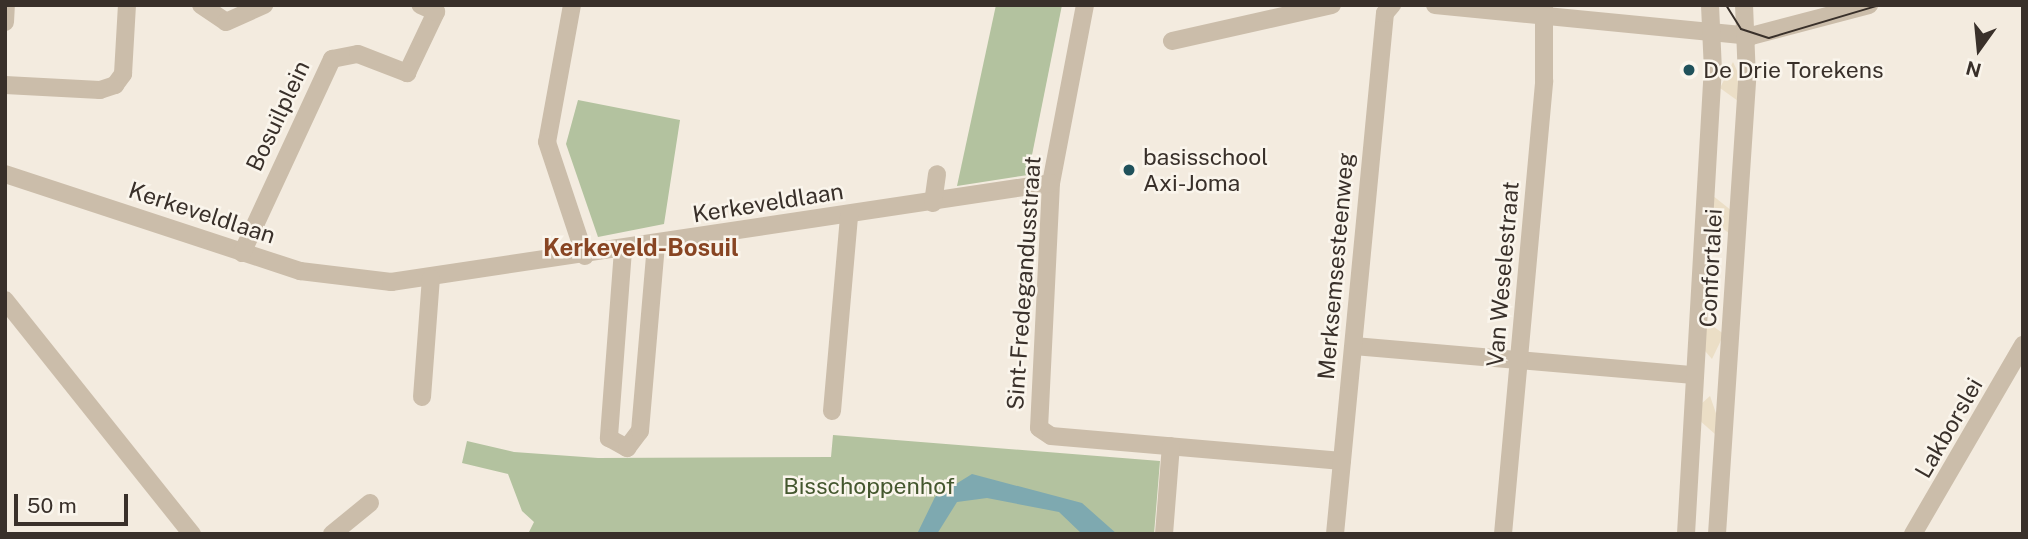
<!DOCTYPE html>
<html>
<head>
<meta charset="utf-8">
<style>
	body { margin:0 }
	#map { position:relative; width:2028px; height:539px; overflow:hidden; background:#f3ebdf; font-family:"Public Sans",sans-serif }
	div>[style] { position:absolute }
	.green>* { inset:0; background:#b3c29f }
	.plaza>* { inset:0; background:#ebdec6 }
	.water>* { inset:0; background:#7ea9b0 }
	.minor>* { height:18px; margin:-9px; padding:0 9px; transform-origin:9px; border-radius:9px; background:#cbbdaa }
	.tertiary>* { height:18px; margin:-9px; padding:0 9px; transform-origin:9px; border-radius:9px; background:#cbbdaa }
	.tram>* { height:2px; margin:-1px; padding:0 1px; transform-origin:1px; border-radius:1px; background:#39302a }
	.dots>* { width:19px; height:19px; translate:-50% -50%; box-sizing:border-box; border:4px solid #faf5ec; border-radius:50% }
	span { translate:-50% -50%; white-space:nowrap; text-align:center; line-height:1.15; -webkit-text-stroke:5px #faf5ec; paint-order:stroke }
	.poi-label { font-size:23px; color:#39302a }
	.left { translate:0 -50%; text-align:left }
	.street-label { font-size:23px; color:#39302a }
	.park-label { font-size:23px; color:#44572e }
	.neighbourhood-label { font-size:24px; color:#884523; font-weight:700 }
	.frame { position:absolute; inset:0; border:7px solid #39302a; pointer-events:none }
	.north { position:absolute; left:1944px; top:14px; width:70px; height:70px; -webkit-text-stroke:5px #faf5ec; paint-order:stroke; rotate:195deg; font-size:19px; font-weight:700; line-height:28px; text-align:center; color:#39302a }
	.north::after { content:''; display:block; margin:auto; width:24px; height:32px; background:#39302a; clip-path:polygon(50% 0,100% 100%,50% 72%,0 100%) }
	.scale { position:absolute; left:14px; top:494px; width:114px; height:32px; box-sizing:border-box; border:4px solid #39302a; border-top:0; padding-left:9px; font-size:21px; line-height:24px; white-space:nowrap; color:#39302a; -webkit-text-stroke:5px #faf5ec; paint-order:stroke }
</style>
</head>
<body>
<div id="map">
	<div class="green">
		<div style="clip-path:polygon(996px 5px,1062px 5px,1028px 175px,957px 186px)"></div>
		<div style="clip-path:polygon(578px 100px,680px 120px,664px 224px,598px 237px,566px 144px)"></div>
		<div style="clip-path:polygon(833px 435px,1160px 461px,1154px 534px,528px 534px,534px 522px,522px 511px,508px 474px,462px 463px,467px 441px,514px 452px,598px 458px,831px 457px)"></div>
	</div>
	<div class="plaza">
		<div style="clip-path:polygon(1733px 62px,1739px 75px,1738px 101px,1720px 88px)"></div>
		<div style="clip-path:polygon(1712px 195px,1732px 211px,1730px 234px,1710px 219px)"></div>
		<div style="clip-path:polygon(1704px 320px,1724px 334px,1712px 359px,1705px 351px)"></div>
		<div style="clip-path:polygon(1710px 396px,1718px 419px,1715px 434px,1699px 420px,1701px 404px)"></div>
	</div>
	<div class="water">
		<div style="clip-path:polygon(972px 474px,1082px 503px,1117px 534px,1082px 534px,1059px 512px,987px 498px,957px 502px,937px 534px,917px 534px,935px 497px)"></div>
	</div>
	<div class="minor">
		<div style="left:201px;top:5px;width:30px;rotate:34deg"></div>
		<div style="left:226px;top:22px;width:42px;rotate:-24.1deg"></div>
		<div style="left:572px;top:5px;width:139px;rotate:100.3deg"></div>
		<div style="left:547px;top:142px;width:120px;rotate:71.6deg"></div>
		<div style="left:1085px;top:5px;width:181px;rotate:100.8deg"></div>
		<div style="left:1051px;top:183px;width:245px;rotate:92.8deg"></div>
		<div style="left:1039px;top:428px;width:14px;rotate:34deg"></div>
		<div style="left:1051px;top:436px;width:292px;rotate:4.9deg"></div>
		<div style="left:1435px;top:5px;width:318px;rotate:5.6deg"></div>
		<div style="left:1751px;top:36px;width:122px;rotate:-14.7deg"></div>
		<div style="left:5px;top:22px;width:17px;rotate:-87deg"></div>
		<div style="left:1172px;top:41px;width:164px;rotate:-12.7deg"></div>
		<div style="left:5px;top:85px;width:95px;rotate:3deg"></div>
		<div style="left:100px;top:90px;width:16px;rotate:-18deg"></div>
		<div style="left:115px;top:85px;width:14px;rotate:-54deg"></div>
		<div style="left:123px;top:74px;width:69px;rotate:-86.7deg"></div>
		<div style="left:5px;top:174px;width:311px;rotate:18.2deg"></div>
		<div style="left:300px;top:271px;width:92px;rotate:6.9deg"></div>
		<div style="left:391px;top:282px;width:667px;rotate:-8.53deg"></div>
		<div style="left:933px;top:203px;width:29px;rotate:-82deg"></div>
		<div style="left:623px;top:250px;width:189px;rotate:94.3deg"></div>
		<div style="left:609px;top:438px;width:21px;rotate:29deg"></div>
		<div style="left:627px;top:448px;width:21px;rotate:-53deg"></div>
		<div style="left:640px;top:431px;width:187px;rotate:-85.1deg"></div>
		<div style="left:242px;top:253px;width:214px;rotate:-65.1deg"></div>
		<div style="left:332px;top:59px;width:26px;rotate:-11deg"></div>
		<div style="left:358px;top:54px;width:53px;rotate:21.2deg"></div>
		<div style="left:407px;top:73px;width:68px;rotate:-64.6deg"></div>
		<div style="left:436px;top:12px;width:17px;rotate:-156deg"></div>
		<div style="left:5px;top:300px;width:300px;rotate:51.4deg"></div>
		<div style="left:1354px;top:346px;width:341px;rotate:4.9deg"></div>
		<div style="left:422px;top:397px;width:119px;rotate:-85.7deg"></div>
		<div style="left:832px;top:411px;width:197px;rotate:-85deg"></div>
		<div style="left:332px;top:534px;width:49px;rotate:-39.2deg"></div>
		<div style="left:1164px;top:534px;width:88px;rotate:-85.5deg"></div>
		<div style="left:1335px;top:534px;width:523px;rotate:-84.52deg"></div>
		<div style="left:1385px;top:13px;width:11px;rotate:-49deg"></div>
		<div style="left:1503px;top:534px;width:455px;rotate:-84.8deg"></div>
		<div style="left:1544px;top:81px;width:76px;rotate:-90deg"></div>
	</div>
	<div class="tertiary">
		<div style="left:1686px;top:534px;width:464px;rotate:-86.7deg"></div>
		<div style="left:1713px;top:71px;width:66px;rotate:-92.6deg"></div>
		<div style="left:1717px;top:534px;width:456px;rotate:-86.2deg"></div>
		<div style="left:1747px;top:79px;width:74px;rotate:-92.3deg"></div>
		<div style="left:1913px;top:534px;width:219px;rotate:-59.8deg"></div>
	</div>
	<div class="tram">
		<div style="left:1726px;top:5px;width:28px;rotate:58deg"></div>
		<div style="left:1741px;top:29px;width:29px;rotate:18deg"></div>
		<div style="left:1769px;top:38px;width:116px;rotate:-16.6deg"></div>
	</div>
	<div class="dots">
		<div style="left:1689px;top:70px;background:#1f515b"></div>
		<div style="left:1129px;top:170px;background:#1f515b"></div>
	</div>
	<div class="poi-label">
		<span class="left" style="left:1703px;top:70px">De Drie Torekens</span>
		<span class="left" style="left:1143px;top:170px">basisschool<br>Axi-Joma</span>
	</div>
	<div class="street-label">
		<span style="left:278px;top:116px;rotate:-65deg">Bosuilplein</span>
		<span style="left:768px;top:203px;rotate:-9deg">Kerkeveldlaan</span>
		<span style="left:202px;top:213px;rotate:18deg">Kerkeveldlaan</span>
		<span style="left:1336px;top:266px;rotate:-85deg">Merksemsesteenweg</span>
		<span style="left:1711px;top:268px;rotate:-87deg">Confortalei</span>
		<span style="left:1503px;top:274px;rotate:-85deg">Van Weselestraat</span>
		<span style="left:1024px;top:283px;rotate:-86deg">Sint-Fredegandusstraat</span>
		<span style="left:1949px;top:428px;rotate:-60deg">Lakborslei</span>
	</div>
	<div class="park-label">
		<span style="left:869px;top:486px">Bisschoppenhof</span>
	</div>
	<div class="neighbourhood-label">
		<span style="left:641px;top:248px">Kerkeveld-Bosuil</span>
	</div>
	<div class="frame"></div>
	<div class="north">N</div>
	<div class="scale">50 m</div>
</div>
</body>
</html>
